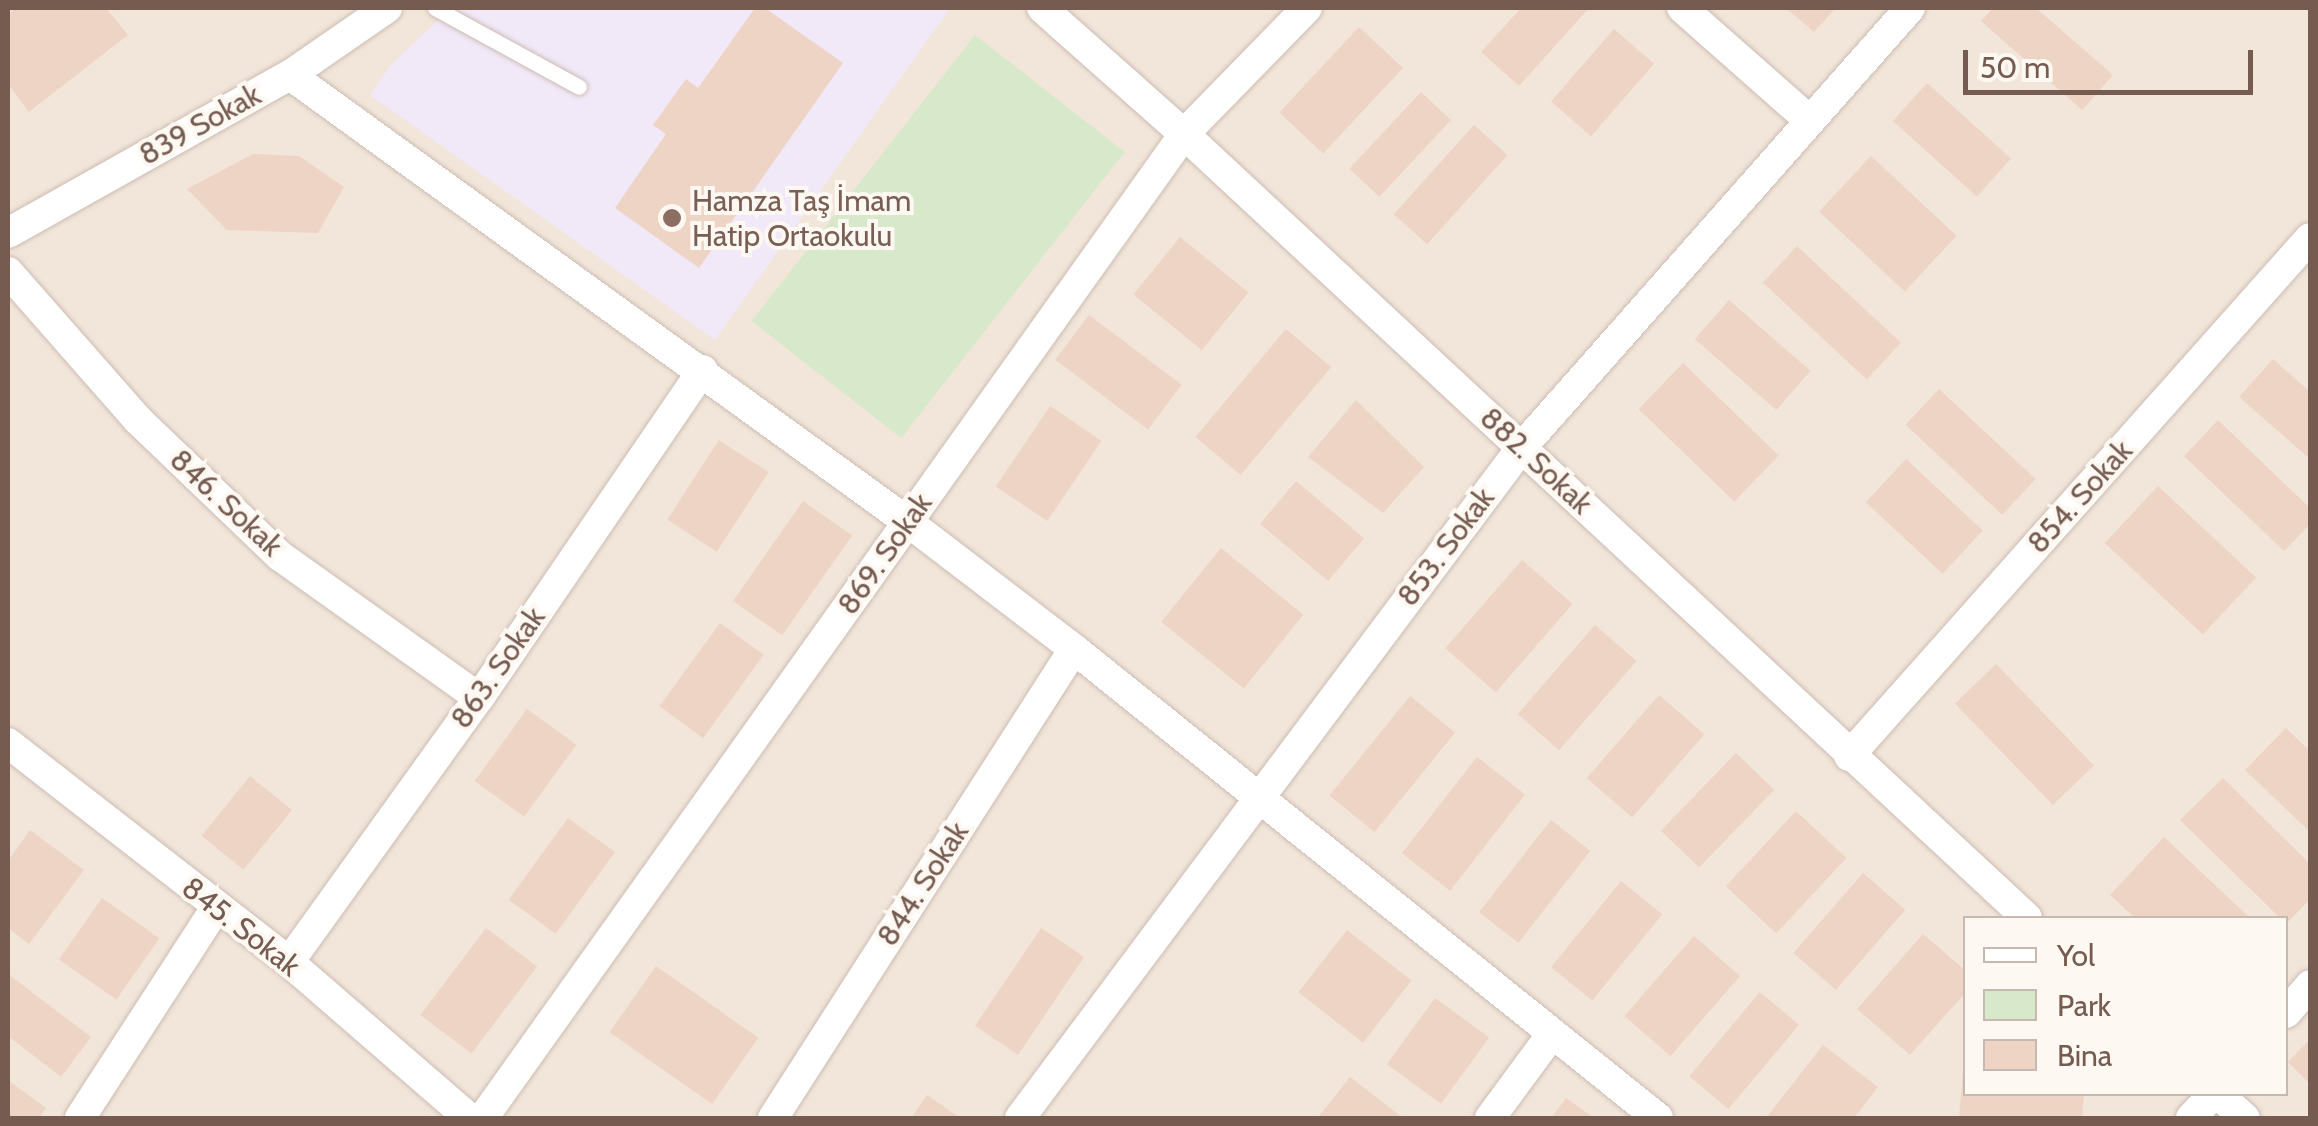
<!DOCTYPE html>
<html>
<head>
<meta charset="utf-8">
<style>
	body { margin:0 }
	#map { position:relative; width:2318px; height:1126px; overflow:hidden; background:#fbf4eb; font-family:Cabin,sans-serif }
	div>[style] { position:absolute }
	.residential>* { inset:0; background:#f2e6da }
	.education>* { inset:0; background:#f1e8f8 }
	.green>* { inset:0; background:#d8e8ca; transform-origin:0 0 }
	.building>* { inset:0; background:#eed4c5; transform-origin:0 0 }
	.roads { filter:drop-shadow(0 0 2px #cdbcb2) drop-shadow(0 0 2px #cdbcb2) }
	.service>* { height:15px; margin:-7.5px; padding:0 7.5px; transform-origin:7.5px; border-radius:7.5px; background:#fff }
	.minor>* { height:30px; margin:-15px; padding:0 15px; transform-origin:15px; border-radius:15px; background:#fff }
	.dots>* { width:28px; height:28px; translate:-50% -50%; box-sizing:border-box; border:5px solid #fef8f2; border-radius:50% }
	span { translate:-50% -50%; white-space:nowrap; text-align:center; line-height:1.15; -webkit-text-stroke:8px #fef8f2; paint-order:stroke }
	.street-label { font-size:30px; color:#755b50 }
	.education-label { font-size:30px; color:#785e54 }
	.left { translate:0 -50%; text-align:left }
	.frame { position:absolute; inset:0; border:10px solid #755b50; pointer-events:none }
	.legend { position:absolute; left:1963px; top:916px; width:325px; height:180px; box-sizing:border-box; background:#fef8f2; border:2px solid #c7b9b1; margin:0; padding:12px 18px; list-style:none; font-size:30px; color:#755b50 }
	.legend li { display:flex; align-items:center; gap:20px; height:50px }
	.legend b { width:50px; border:2px solid #c7b9b1 }
	.scale { position:absolute; left:1963px; top:50px; width:290px; height:45px; box-sizing:border-box; border:5px solid #755b50; border-top:0; padding-left:12px; font-size:30px; line-height:35px; white-space:nowrap; color:#755b50; -webkit-text-stroke:8px #fef8f2; paint-order:stroke }
</style>
</head>
<body>
<div id="map">
	<div class="residential">
		<div style="clip-path:polygon(evenodd,8px 8px,2310px 8px,2310px 1118px,8px 1118px,8px 8px,1966px 918px,2286px 918px,2286px 1094px,1966px 1094px,1966px 918px)"></div>
	</div>
	<div class="education">
		<div style="clip-path:polygon(451px 8px,950px 8px,715px 340px,370px 95px,390px 66px)"></div>
	</div>
	<div class="green">
		<div style="left:975px;top:35px;width:190px;height:363px;rotate:38deg"></div>
	</div>
	<div class="building">
		<div style="clip-path:polygon(16px 8px,106px 8px,128px 35px,29px 112px,8px 84px,8px 14px)"></div>
		<div style="clip-path:polygon(755px 8px,765px 8px,843px 63px,699px 268px,615px 208px,666px 134px,653px 125px,686px 79px,698px 88px)"></div>
		<div style="clip-path:polygon(1521px 8px,1589px 8px,1519px 86px,1481px 52px)"></div>
		<div style="clip-path:polygon(1786px 8px,1836px 8px,1814px 32px)"></div>
		<div style="clip-path:polygon(1993px 8px,2036px 8px,2113px 75px,2082px 110px,1981px 21px)"></div>
		<div style="left:1359px;top:27px;width:60px;height:117px;rotate:43deg"></div>
		<div style="left:1614px;top:29px;width:53px;height:96px;rotate:41deg"></div>
		<div style="left:1927px;top:83px;width:113px;height:51px;rotate:42deg"></div>
		<div style="left:1421px;top:92px;width:41px;height:105px;rotate:43deg"></div>
		<div style="left:1474px;top:125px;width:45px;height:120px;rotate:42deg"></div>
		<div style="clip-path:polygon(253px 154px,299px 156px,344px 187px,318px 233px,227px 230px,187px 189px)"></div>
		<div style="left:1871px;top:156px;width:117px;height:76px;rotate:43deg"></div>
		<div style="left:1180px;top:237px;width:88px;height:74px;rotate:39deg"></div>
		<div style="left:1797px;top:246px;width:142px;height:50px;rotate:43deg"></div>
		<div style="left:1729px;top:300px;width:108px;height:52px;rotate:41deg"></div>
		<div style="left:1089px;top:315px;width:116px;height:56px;rotate:37deg"></div>
		<div style="left:1286px;top:329px;width:59px;height:141px;rotate:40deg"></div>
		<div style="clip-path:polygon(2273px 359px,2310px 392px,2310px 459px,2239px 397px)"></div>
		<div style="left:1683px;top:363px;width:133px;height:64px;rotate:44deg"></div>
		<div style="left:1939px;top:389px;width:132px;height:49px;rotate:43deg"></div>
		<div style="clip-path:polygon(1356px 400px,1424px 467px,1383px 513px,1308px 457px)"></div>
		<div style="left:1050px;top:406px;width:62px;height:97px;rotate:34deg"></div>
		<div style="clip-path:polygon(2218px 420px,2310px 508px,2310px 524px,2284px 551px,2184px 456px)"></div>
		<div style="left:719px;top:440px;width:59px;height:95px;rotate:33deg"></div>
		<div style="left:1906px;top:459px;width:105px;height:59px;rotate:43deg"></div>
		<div style="left:1296px;top:481px;width:89px;height:56px;rotate:40deg"></div>
		<div style="left:2158px;top:486px;width:134px;height:78px;rotate:43deg"></div>
		<div style="left:803px;top:501px;width:60px;height:122px;rotate:35deg"></div>
		<div style="left:1221px;top:548px;width:106px;height:95px;rotate:39deg"></div>
		<div style="left:1522px;top:560px;width:67px;height:117px;rotate:41deg"></div>
		<div style="left:720px;top:623px;width:54px;height:103px;rotate:36deg"></div>
		<div style="left:1595px;top:625px;width:55px;height:118px;rotate:41deg"></div>
		<div style="left:1996px;top:664px;width:141px;height:57px;rotate:46deg"></div>
		<div style="left:1659px;top:695px;width:60px;height:110px;rotate:41deg"></div>
		<div style="left:1410px;top:696px;width:58px;height:128px;rotate:39deg"></div>
		<div style="left:527px;top:709px;width:61px;height:89px;rotate:36deg"></div>
		<div style="clip-path:polygon(2286px 728px,2310px 751px,2310px 832px,2245px 770px)"></div>
		<div style="left:1736px;top:753px;width:53px;height:108px;rotate:44deg"></div>
		<div style="left:1477px;top:757px;width:61px;height:122px;rotate:38deg"></div>
		<div style="left:250px;top:776px;width:54px;height:77px;rotate:39deg"></div>
		<div style="clip-path:polygon(2223px 778px,2310px 864px,2310px 899px,2286px 924px,2286px 918px,2280px 918px,2180px 820px)"></div>
		<div style="left:1796px;top:811px;width:69px;height:103px;rotate:43deg"></div>
		<div style="left:568px;top:818px;width:58px;height:101px;rotate:36deg"></div>
		<div style="left:1551px;top:820px;width:50px;height:117px;rotate:38deg"></div>
		<div style="clip-path:polygon(30px 830px,84px 870px,29px 944px,8px 928px,8px 861px)"></div>
		<div style="clip-path:polygon(2164px 837px,2250px 918px,2135px 918px,2110px 895px)"></div>
		<div style="left:1863px;top:873px;width:56px;height:106px;rotate:41deg"></div>
		<div style="left:1621px;top:881px;width:53px;height:111px;rotate:39deg"></div>
		<div style="left:102px;top:898px;width:70px;height:75px;rotate:35deg"></div>
		<div style="left:486px;top:928px;width:64px;height:109px;rotate:37deg"></div>
		<div style="left:1041px;top:928px;width:52px;height:118px;rotate:34deg"></div>
		<div style="left:1347px;top:930px;width:82px;height:79px;rotate:38deg"></div>
		<div style="clip-path:polygon(1923px 934px,1966px 971px,1966px 992px,1910px 1055px,1857px 1009px)"></div>
		<div style="left:1694px;top:936px;width:61px;height:106px;rotate:41deg"></div>
		<div style="left:656px;top:966px;width:125px;height:81px;rotate:35deg"></div>
		<div style="clip-path:polygon(8px 974px,91px 1037px,61px 1077px,8px 1036px)"></div>
		<div style="left:1760px;top:992px;width:51px;height:110px;rotate:40deg"></div>
		<div style="left:1435px;top:998px;width:67px;height:82px;rotate:36deg"></div>
		<div style="clip-path:polygon(2310px 1039px,2310px 1084px,2288px 1062px)"></div>
		<div style="clip-path:polygon(1823px 1045px,1878px 1087px,1854px 1118px,1766px 1118px)"></div>
		<div style="clip-path:polygon(1963px 1073px,1966px 1094px,2084px 1094px,2082px 1118px,1959px 1118px)"></div>
		<div style="clip-path:polygon(1350px 1077px,1403px 1118px,1319px 1116px)"></div>
		<div style="clip-path:polygon(8px 1080px,46px 1108px,39px 1118px,8px 1118px)"></div>
		<div style="clip-path:polygon(927px 1095px,960px 1118px,911px 1118px)"></div>
		<div style="clip-path:polygon(1566px 1098px,1594px 1118px,1551px 1118px)"></div>
	</div>
	<div class="roads">
		<div class="service">
			<div style="left:435px;top:8px;width:164px;rotate:28.7deg"></div>
		</div>
		<div class="minor">
			<div style="left:1042px;top:8px;width:190px;rotate:41.6deg"></div>
			<div style="left:1184px;top:134px;width:1151px;rotate:42.92deg"></div>
			<div style="left:1682px;top:8px;width:169px;rotate:41.4deg"></div>
			<div style="left:290px;top:75px;width:763px;rotate:35.88deg"></div>
			<div style="left:908px;top:522px;width:209px;rotate:37.4deg"></div>
			<div style="left:1074px;top:649px;width:749px;rotate:38.77deg"></div>
			<div style="left:8px;top:233px;width:323px;rotate:-29.3deg"></div>
			<div style="left:290px;top:75px;width:118px;rotate:-34.6deg"></div>
			<div style="left:8px;top:272px;width:196px;rotate:48.7deg"></div>
			<div style="left:137px;top:419px;width:198px;rotate:43.8deg"></div>
			<div style="left:280px;top:556px;width:244px;rotate:35.5deg"></div>
			<div style="left:8px;top:743px;width:356px;rotate:37.9deg"></div>
			<div style="left:289px;top:962px;width:238px;rotate:40.9deg"></div>
			<div style="left:1849px;top:756px;width:693px;rotate:-48.33deg"></div>
			<div style="left:289px;top:962px;width:325px;rotate:-54.3deg"></div>
			<div style="left:479px;top:698px;width:397px;rotate:-55.7deg"></div>
			<div style="left:2286px;top:1013px;width:37px;rotate:-49deg"></div>
			<div style="left:2218px;top:1094px;width:36px;rotate:42deg"></div>
			<div style="left:80px;top:1118px;width:250px;rotate:-57.1deg"></div>
			<div style="left:483px;top:1118px;width:1208px;rotate:-54.53deg"></div>
			<div style="left:1184px;top:134px;width:176px;rotate:-45.7deg"></div>
			<div style="left:773px;top:1118px;width:557px;rotate:-57.31deg"></div>
			<div style="left:1020px;top:1118px;width:838px;rotate:-53.2deg"></div>
			<div style="left:1522px;top:447px;width:586px;rotate:-48.53deg"></div>
			<div style="left:1490px;top:1118px;width:104px;rotate:-53.6deg"></div>
			<div style="left:2191px;top:1118px;width:33px;rotate:-47deg"></div>
		</div>
	</div>
	<div class="dots">
		<div style="left:672px;top:218px;background:#8d6e63"></div>
	</div>
	<div class="street-label">
		<span style="left:200px;top:125px;rotate:-29deg">839 Sokak</span>
		<span style="left:1536px;top:461px;rotate:43deg">882. Sokak</span>
		<span style="left:2080px;top:497px;rotate:-48deg">854. Sokak</span>
		<span style="left:226px;top:503px;rotate:43deg">846. Sokak</span>
		<span style="left:1446px;top:547px;rotate:-53deg">853. Sokak</span>
		<span style="left:885px;top:554px;rotate:-55deg">869. Sokak</span>
		<span style="left:498px;top:668px;rotate:-55deg">863. Sokak</span>
		<span style="left:923px;top:884px;rotate:-57deg">844. Sokak</span>
		<span style="left:241px;top:927px;rotate:38deg">845. Sokak</span>
	</div>
	<div class="education-label">
		<span class="left" style="left:692px;top:218px">Hamza Taş İmam<br>Hatip Ortaokulu</span>
	</div>
	<div class="frame"></div>
	<ul class="legend">
	<li><b style="height:12px;background:#fff"></b>Yol</li>
	<li><b style="height:28px;background:#d8e8ca"></b>Park</li>
	<li><b style="height:28px;background:#eed4c5"></b>Bina</li>
	</ul>
	<div class="scale">50 m</div>
</div>
</body>
</html>
